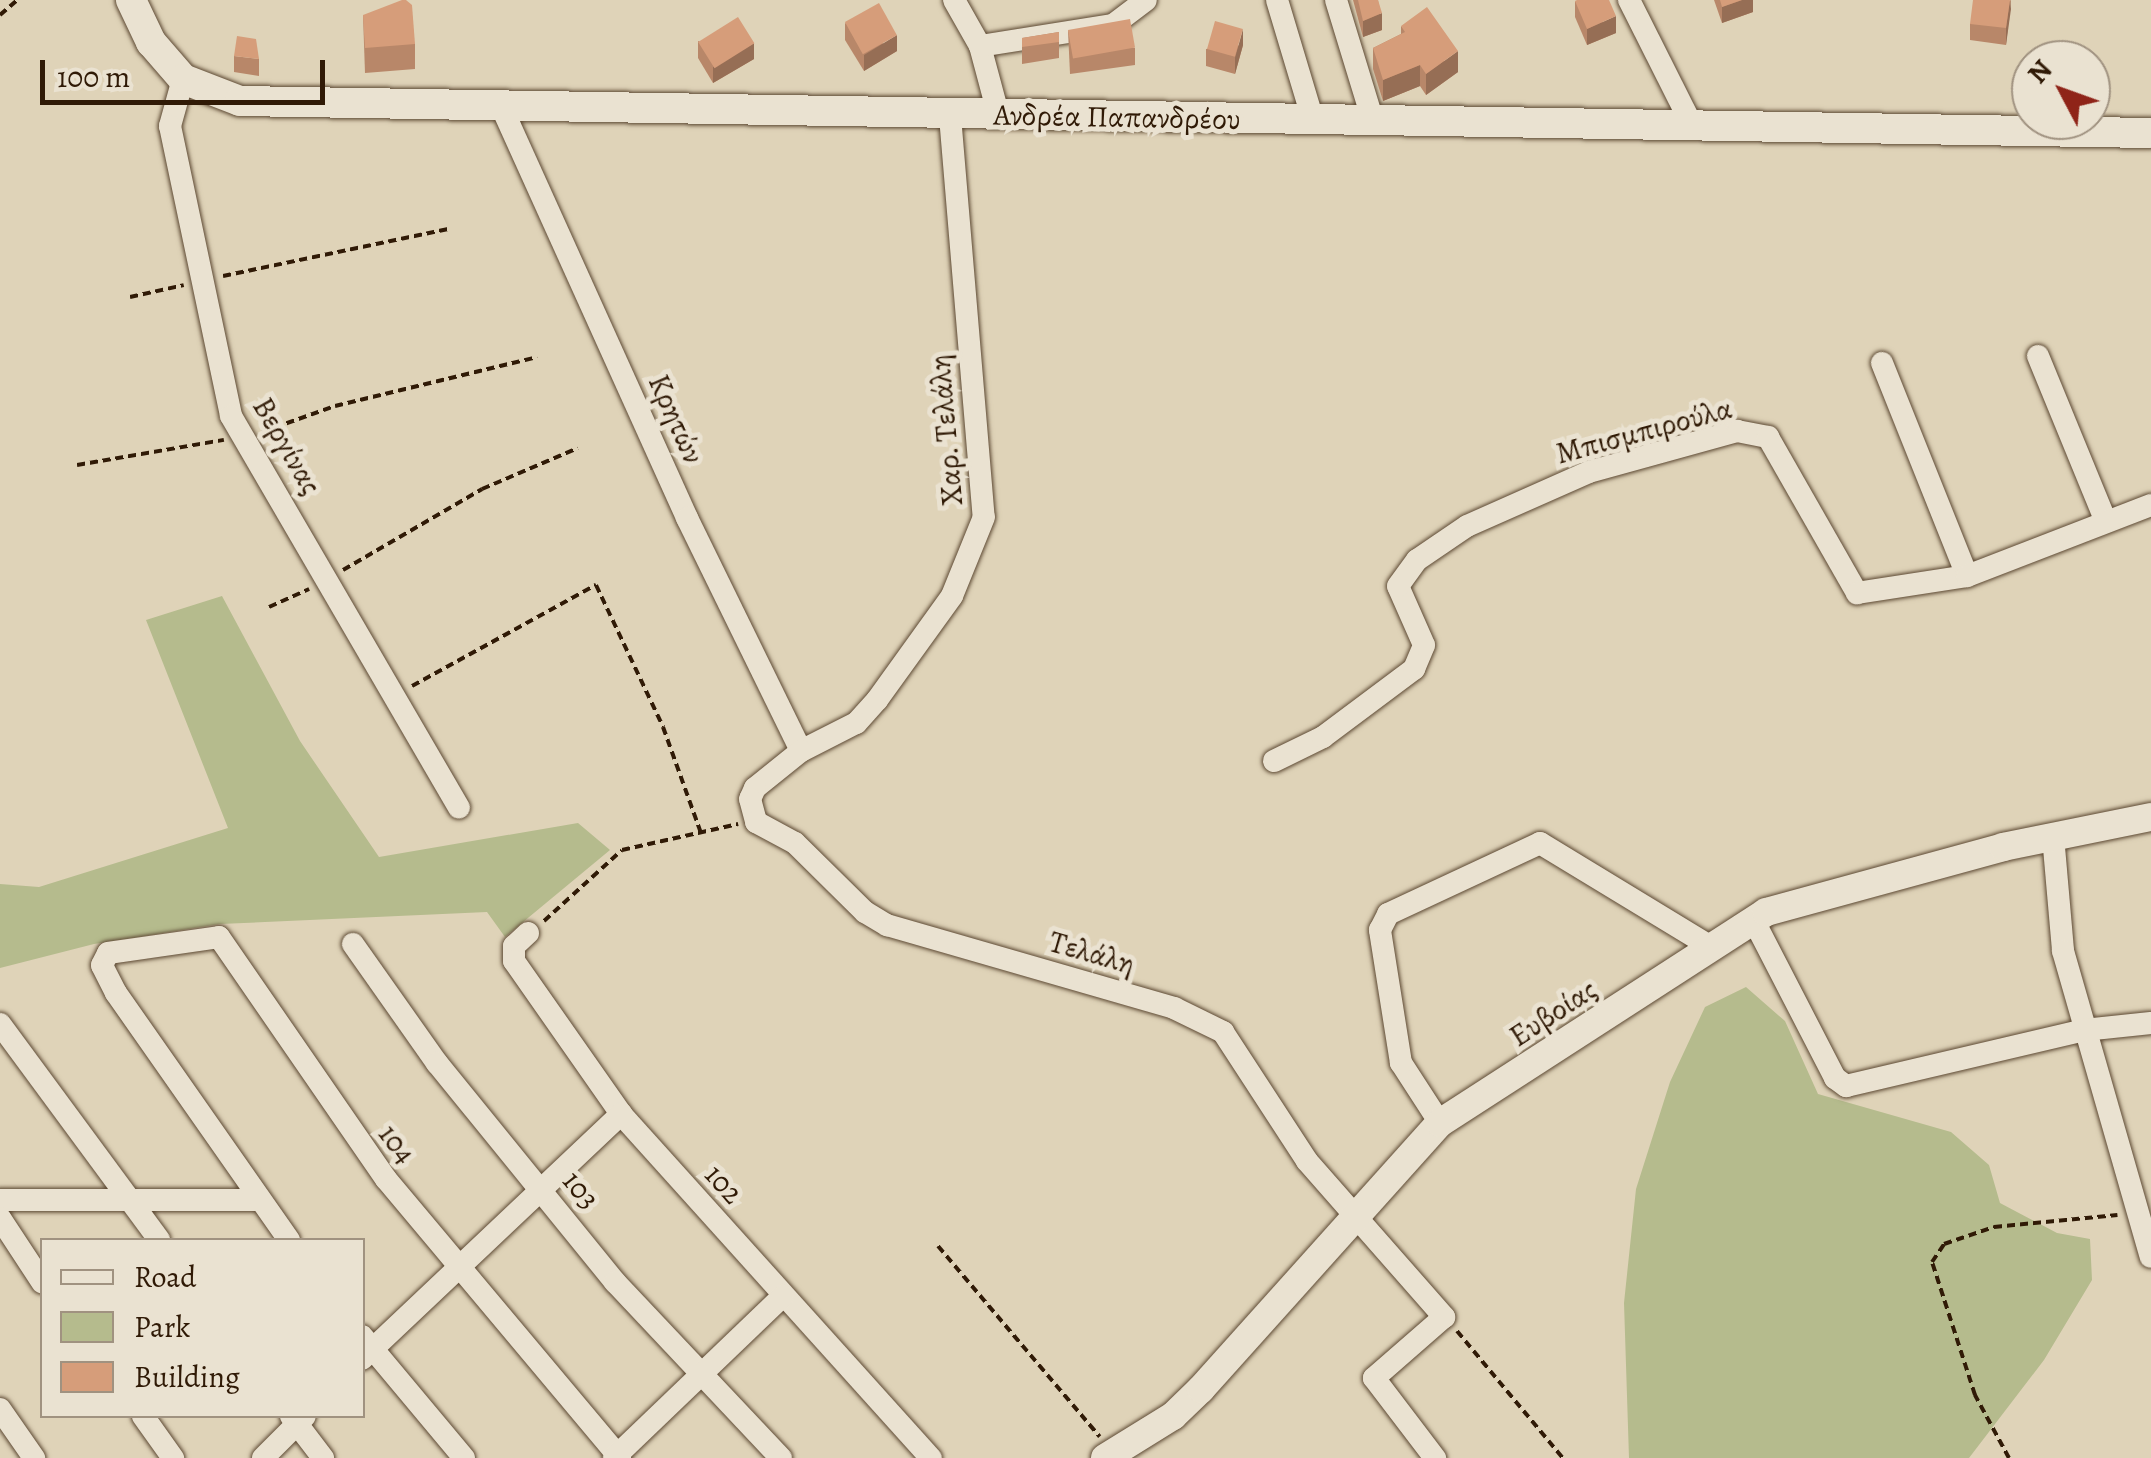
<!DOCTYPE html>
<html>
<head>
<meta charset="utf-8">
<style>
	body { margin:0 }
	#map { position:relative; width:2151px; height:1458px; overflow:hidden; background:#dfd3b8; font-family:Alegreya,serif }
	div>[style] { position:absolute }
	.green>* { inset:0; background:#b5bb8d }
	.path>* { height:4px; margin-top:-2px; transform-origin:0; background:repeating-linear-gradient(90deg,#301a06 0 8px,transparent 0 13px) }
	.roads { filter:drop-shadow(0 0 2px #5c4832) drop-shadow(0 0 2px #5c4832) }
	.minor>* { height:22px; margin:-11px; padding:0 11px; transform-origin:11px; border-radius:11px; background:#eae2d1 }
	.tertiary>* { height:28px; margin:-14px; padding:0 14px; transform-origin:14px; border-radius:14px; background:#eae2d1 }
	.secondary>* { height:30px; margin:-15px; padding:0 15px; transform-origin:15px; border-radius:15px; background:#eae2d1 }
	.wall>* { inset:0; background:#b88769 }
	.shaded-wall>* { inset:0; background:#966e55 }
	.building>* { inset:0; background:#d69d7a; transform-origin:0 0 }
	span { translate:-50% -50%; white-space:nowrap; text-align:center; line-height:1.15; -webkit-text-stroke:10px #eae2d1; paint-order:stroke }
	.street-label { font-size:30px; color:#301a06 }
	.legend { position:absolute; left:40px; top:1238px; width:325px; height:180px; box-sizing:border-box; background:#eae2d1; border:2px solid #a09280; margin:0; padding:12px 18px; list-style:none; font-size:30px; color:#301a06 }
	.legend li { display:flex; align-items:center; gap:20px; height:50px }
	.legend b { width:50px; border:2px solid #a09280 }
	.north { position:absolute; left:2011px; top:40px; width:100px; height:100px; box-sizing:border-box; background:#eae2d1; border:2px solid #a09280; border-radius:50%; rotate:311deg; font-size:28px; font-weight:700; line-height:40px; text-align:center; color:#301a06 }
	.north::after { content:''; display:block; margin:auto; width:35px; height:45px; background:#8f2418; clip-path:polygon(50% 0,100% 100%,50% 72%,0 100%) }
	.scale { position:absolute; left:40px; top:60px; width:285px; height:45px; box-sizing:border-box; border:5px solid #301a06; border-top:0; padding-left:12px; font-size:30px; line-height:35px; white-space:nowrap; color:#301a06; -webkit-text-stroke:8px #eae2d1; paint-order:stroke }
</style>
</head>
<body>
<div id="map">
	<div class="green">
		<div style="clip-path:polygon(222px 596px,300px 741px,379px 857px,578px 823px,610px 850px,505px 937px,487px 912px,220px 924px,94px 944px,0 968px,0 884px,39px 887px,228px 828px,146px 620px)"></div>
		<div style="clip-path:polygon(1746px 987px,1785px 1021px,1818px 1094px,1951px 1132px,1989px 1165px,2000px 1203px,2057px 1233px,2090px 1239px,2092px 1280px,2044px 1360px,1969px 1458px,1629px 1458px,1624px 1303px,1636px 1189px,1670px 1082px,1705px 1007px)"></div>
	</div>
	<div class="path">
		<div style="left:0;top:15px;width:23px;rotate:-41deg"></div>
		<div style="left:223px;top:276px;width:230px;rotate:-11.8deg"></div>
		<div style="left:130px;top:297px;width:55px;rotate:-12.5deg"></div>
		<div style="left:262px;top:432px;width:77px;rotate:-19.6deg"></div>
		<div style="left:335px;top:406px;width:208px;rotate:-13.6deg"></div>
		<div style="left:77px;top:465px;width:149px;rotate:-9.7deg"></div>
		<div style="left:343px;top:570px;width:161px;rotate:-30.2deg"></div>
		<div style="left:482px;top:489px;width:104px;rotate:-23.1deg"></div>
		<div style="left:269px;top:607px;width:44px;rotate:-24.2deg"></div>
		<div style="left:412px;top:686px;width:210px;rotate:-28.8deg"></div>
		<div style="left:596px;top:585px;width:157px;rotate:64.7deg"></div>
		<div style="left:663px;top:727px;width:113px;rotate:70.3deg"></div>
		<div style="left:544px;top:921px;width:105px;rotate:-42.3deg"></div>
		<div style="left:622px;top:850px;width:119px;rotate:-12.6deg"></div>
		<div style="left:938px;top:1246px;width:250px;rotate:49.7deg"></div>
		<div style="left:1457px;top:1331px;width:165px;rotate:50.2deg"></div>
		<div style="left:2009px;top:1458px;width:72px;rotate:-118.4deg"></div>
		<div style="left:1975px;top:1395px;width:140px;rotate:-107.9deg"></div>
		<div style="left:1932px;top:1262px;width:22px;rotate:-56deg"></div>
		<div style="left:1944px;top:1244px;width:53px;rotate:-18.8deg"></div>
		<div style="left:1994px;top:1227px;width:124px;rotate:-5.6deg"></div>
	</div>
	<div class="roads">
		<div class="minor">
			<div style="left:954px;top:0;width:53px;rotate:60.5deg"></div>
			<div style="left:980px;top:46px;width:69px;rotate:75deg"></div>
			<div style="left:1277px;top:0;width:125px;rotate:73.3deg"></div>
			<div style="left:1336px;top:0;width:127px;rotate:73deg"></div>
			<div style="left:1629px;top:0;width:140px;rotate:63.3deg"></div>
			<div style="left:980px;top:46px;width:135px;rotate:-9deg"></div>
			<div style="left:1113px;top:25px;width:41px;rotate:-37.1deg"></div>
			<div style="left:183px;top:79px;width:49px;rotate:105.5deg"></div>
			<div style="left:170px;top:126px;width:296px;rotate:78.1deg"></div>
			<div style="left:231px;top:416px;width:453px;rotate:59.8deg"></div>
			<div style="left:502px;top:108px;width:450px;rotate:65.7deg"></div>
			<div style="left:687px;top:518px;width:259px;rotate:63.9deg"></div>
			<div style="left:950px;top:116px;width:402px;rotate:85.2deg"></div>
			<div style="left:984px;top:517px;width:85px;rotate:112.1deg"></div>
			<div style="left:952px;top:596px;width:128px;rotate:125.8deg"></div>
			<div style="left:877px;top:700px;width:31px;rotate:132deg"></div>
			<div style="left:856px;top:723px;width:62px;rotate:153deg"></div>
			<div style="left:801px;top:751px;width:59px;rotate:141.2deg"></div>
			<div style="left:755px;top:788px;width:12px;rotate:114deg"></div>
			<div style="left:750px;top:799px;width:24px;rotate:75deg"></div>
			<div style="left:756px;top:822px;width:44px;rotate:28.3deg"></div>
			<div style="left:795px;top:843px;width:98px;rotate:44.6deg"></div>
			<div style="left:865px;top:912px;width:26px;rotate:31deg"></div>
			<div style="left:887px;top:925px;width:299px;rotate:16.1deg"></div>
			<div style="left:1174px;top:1008px;width:55px;rotate:26.1deg"></div>
			<div style="left:1223px;top:1032px;width:154px;rotate:56.9deg"></div>
			<div style="left:1307px;top:1161px;width:208px;rotate:48.7deg"></div>
			<div style="left:1444px;top:1317px;width:93px;rotate:138.9deg"></div>
			<div style="left:1374px;top:1378px;width:101px;rotate:52.7deg"></div>
			<div style="left:2038px;top:356px;width:179px;rotate:67.7deg"></div>
			<div style="left:1882px;top:363px;width:229px;rotate:68.2deg"></div>
			<div style="left:1274px;top:761px;width:55px;rotate:-26.1deg"></div>
			<div style="left:1323px;top:737px;width:114px;rotate:-36.8deg"></div>
			<div style="left:1414px;top:669px;width:26px;rotate:-67deg"></div>
			<div style="left:1424px;top:645px;width:64px;rotate:-113.8deg"></div>
			<div style="left:1398px;top:586px;width:32px;rotate:-54deg"></div>
			<div style="left:1417px;top:560px;width:60px;rotate:-34.2deg"></div>
			<div style="left:1467px;top:526px;width:133px;rotate:-23.9deg"></div>
			<div style="left:1589px;top:472px;width:154px;rotate:-15.5deg"></div>
			<div style="left:1737px;top:431px;width:32px;rotate:11deg"></div>
			<div style="left:1768px;top:437px;width:180px;rotate:60.3deg"></div>
			<div style="left:1857px;top:593px;width:111px;rotate:-8.8deg"></div>
			<div style="left:1967px;top:576px;width:197px;rotate:-21.1deg"></div>
			<div style="left:2053px;top:836px;width:115px;rotate:85deg"></div>
			<div style="left:2063px;top:951px;width:318px;rotate:74deg"></div>
			<div style="left:1754px;top:921px;width:177px;rotate:62.7deg"></div>
			<div style="left:1835px;top:1078px;width:14px;rotate:36deg"></div>
			<div style="left:1846px;top:1086px;width:244px;rotate:-13.2deg"></div>
			<div style="left:2084px;top:1030px;width:67px;rotate:-6deg"></div>
			<div style="left:528px;top:933px;width:19px;rotate:137deg"></div>
			<div style="left:514px;top:946px;width:15px;rotate:90deg"></div>
			<div style="left:514px;top:961px;width:187px;rotate:55deg"></div>
			<div style="left:621px;top:1114px;width:463px;rotate:48deg"></div>
			<div style="left:353px;top:944px;width:146px;rotate:54.8deg"></div>
			<div style="left:437px;top:1063px;width:282px;rotate:50.9deg"></div>
			<div style="left:615px;top:1282px;width:242px;rotate:46.7deg"></div>
			<div style="left:0;top:1024px;width:268px;rotate:53.6deg"></div>
			<div style="left:1440px;top:1123px;width:72px;rotate:-123deg"></div>
			<div style="left:1401px;top:1063px;width:135px;rotate:-99deg"></div>
			<div style="left:1380px;top:930px;width:18px;rotate:-63deg"></div>
			<div style="left:1388px;top:914px;width:168px;rotate:-25deg"></div>
			<div style="left:1540px;top:843px;width:202px;rotate:31.3deg"></div>
			<div style="left:0;top:1200px;width:258px"></div>
			<div style="left:0;top:1218px;width:77px;rotate:56.7deg"></div>
			<div style="left:289px;top:1240px;width:302px;rotate:-125deg"></div>
			<div style="left:116px;top:993px;width:31px;rotate:-117deg"></div>
			<div style="left:102px;top:965px;width:13px;rotate:-63deg"></div>
			<div style="left:108px;top:953px;width:112px;rotate:-8.2deg"></div>
			<div style="left:219px;top:937px;width:294px;rotate:55.4deg"></div>
			<div style="left:386px;top:1179px;width:364px;rotate:50deg"></div>
			<div style="left:362px;top:1336px;width:159px;rotate:50.1deg"></div>
			<div style="left:362px;top:1359px;width:357px;rotate:-43.4deg"></div>
			<div style="left:0;top:1409px;width:60px;rotate:55.2deg"></div>
			<div style="left:143px;top:1416px;width:52px;rotate:54.5deg"></div>
			<div style="left:291px;top:1416px;width:53px;rotate:52.7deg"></div>
			<div style="left:263px;top:1458px;width:59px;rotate:-45deg"></div>
			<div style="left:614px;top:1458px;width:234px;rotate:-43.8deg"></div>
		</div>
		<div class="tertiary">
			<div style="left:1105px;top:1458px;width:80px;rotate:-31.7deg"></div>
			<div style="left:1173px;top:1416px;width:39px;rotate:-44deg"></div>
			<div style="left:1201px;top:1389px;width:358px;rotate:-48.1deg"></div>
			<div style="left:1440px;top:1123px;width:388px;rotate:-32.9deg"></div>
			<div style="left:1766px;top:912px;width:246px;rotate:-15.3deg"></div>
			<div style="left:2003px;top:847px;width:151px;rotate:-11.5deg"></div>
		</div>
		<div class="secondary">
			<div style="left:131px;top:0;width:47px;rotate:64.5deg"></div>
			<div style="left:151px;top:42px;width:49px;rotate:49.1deg"></div>
			<div style="left:183px;top:79px;width:61px;rotate:21.1deg"></div>
			<div style="left:240px;top:101px;width:1911px;rotate:0.96deg"></div>
		</div>
	</div>
	<div class="wall">
		<div style="clip-path:polygon(1353px 0,1378px 0,1382px 30px,1363px 37px)"></div>
		<div style="clip-path:polygon(1714px 0,1753px 0,1753px 12px,1722px 23px)"></div>
		<div style="clip-path:polygon(2011px 0,2006px 45px,1970px 40px,1970px 24px)"></div>
		<div style="clip-path:polygon(1575px 1px,1616px 33px,1587px 45px,1575px 17px)"></div>
		<div style="clip-path:polygon(363px 15px,415px 44px,415px 69px,365px 73px)"></div>
		<div style="clip-path:polygon(845px 23px,897px 51px,864px 71px,845px 40px)"></div>
		<div style="clip-path:polygon(1401px 26px,1458px 72px,1426px 95px,1420px 86px,1383px 101px,1373px 69px,1373px 48px,1401px 34px)"></div>
		<div style="clip-path:polygon(1068px 31px,1135px 48px,1135px 65px,1070px 74px)"></div>
		<div style="clip-path:polygon(1059px 32px,1059px 58px,1022px 64px,1022px 38px)"></div>
		<div style="clip-path:polygon(698px 41px,754px 59px,713px 83px,698px 58px)"></div>
		<div style="clip-path:polygon(1243px 45px,1235px 74px,1206px 66px,1206px 49px)"></div>
		<div style="clip-path:polygon(234px 56px,259px 59px,259px 76px,234px 72px)"></div>
	</div>
	<div class="shaded-wall">
		<div style="clip-path:polygon(1742px 0,1753px 0,1753px 12px,1722px 23px,1722px 7px)"></div>
		<div style="clip-path:polygon(2010px 0,2011px 9px,2006px 45px,2006px 28px)"></div>
		<div style="clip-path:polygon(1382px 13px,1382px 30px,1363px 37px,1363px 21px)"></div>
		<div style="clip-path:polygon(1616px 16px,1616px 33px,1587px 45px,1587px 29px)"></div>
		<div style="clip-path:polygon(1243px 29px,1243px 45px,1235px 74px,1235px 58px)"></div>
		<div style="clip-path:polygon(897px 35px,897px 51px,864px 71px,864px 55px)"></div>
		<div style="clip-path:polygon(754px 43px,754px 59px,713px 83px,713px 67px)"></div>
		<div style="clip-path:polygon(1458px 51px,1458px 72px,1426px 95px,1426px 74px)"></div>
		<div style="clip-path:polygon(1420px 65px,1420px 86px,1383px 101px,1383px 80px)"></div>
	</div>
	<div class="building">
		<div style="clip-path:polygon(402px 0,406px 0,412px 5px,415px 44px,365px 48px,363px 15px)"></div>
		<div style="clip-path:polygon(1358px 0,1378px 0,1382px 13px,1363px 21px)"></div>
		<div style="clip-path:polygon(1577px 0,1609px 0,1616px 16px,1587px 29px,1575px 1px)"></div>
		<div style="clip-path:polygon(1720px 0,1742px 0,1722px 7px)"></div>
		<div style="clip-path:polygon(1973px 0,2010px 0,2006px 28px,1970px 24px)"></div>
		<div style="left:879px;top:3px;width:37px;height:39px;rotate:61deg"></div>
		<div style="clip-path:polygon(1427px 7px,1458px 51px,1426px 74px,1420px 65px,1383px 80px,1373px 48px,1405px 32px,1401px 26px)"></div>
		<div style="left:738px;top:17px;width:31px;height:47px;rotate:58deg"></div>
		<div style="left:1130px;top:19px;width:29px;height:63px;rotate:80deg"></div>
		<div style="left:1215px;top:21px;width:29px;height:29px;rotate:16deg"></div>
		<div style="clip-path:polygon(1059px 32px,1059px 42px,1022px 47px,1022px 38px)"></div>
		<div style="clip-path:polygon(237px 36px,256px 39px,259px 59px,234px 56px)"></div>
	</div>
	<div class="street-label">
		<span style="left:1117px;top:117px;rotate:1deg">Ανδρέα Παπανδρέου</span>
		<span style="left:676px;top:419px;rotate:66deg">Κρητών</span>
		<span style="left:946px;top:430px;rotate:-95deg">Χαρ. Τελάλη</span>
		<span style="left:1644px;top:431px;rotate:-15deg">Μπισμπιρούλα</span>
		<span style="left:287px;top:446px;rotate:60deg">Βεργίνας</span>
		<span style="left:1092px;top:953px;rotate:16deg">Τελάλη</span>
		<span style="left:1553px;top:1013px;rotate:-33deg">Ευβοίας</span>
		<span style="left:397px;top:1144px;rotate:54deg">104</span>
		<span style="left:724px;top:1184px;rotate:48deg">102</span>
		<span style="left:581px;top:1190px;rotate:51deg">103</span>
	</div>
	<ul class="legend">
	<li><b style="height:12px;background:#eae2d1"></b>Road</li>
	<li><b style="height:28px;background:#b5bb8d"></b>Park</li>
	<li><b style="height:28px;background:#d69d7a"></b>Building</li>
	</ul>
	<div class="north">N</div>
	<div class="scale">100 m</div>
</div>
</body>
</html>
